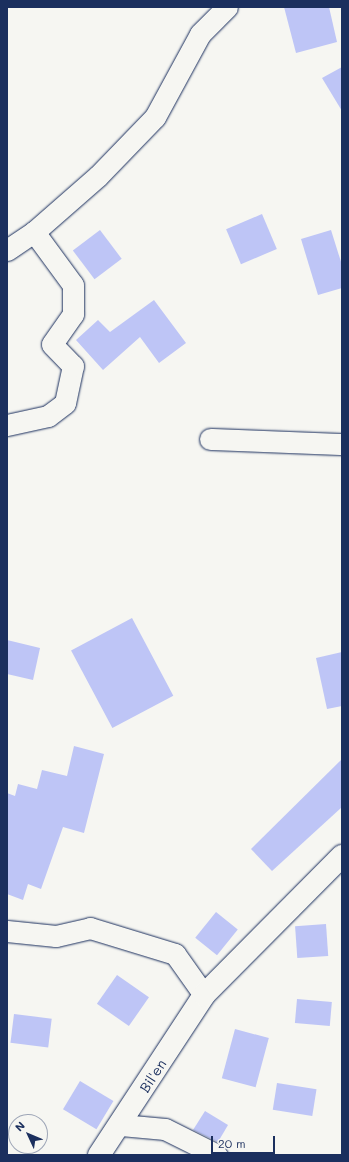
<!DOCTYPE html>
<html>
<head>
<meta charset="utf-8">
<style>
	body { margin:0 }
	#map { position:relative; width:349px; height:1162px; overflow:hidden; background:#f6f6f2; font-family:Mali,sans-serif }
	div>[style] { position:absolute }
	.building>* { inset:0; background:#bec5f6; transform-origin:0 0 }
	.roads { filter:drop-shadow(0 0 1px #1b2f5e) drop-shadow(0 0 1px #1b2f5e) }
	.street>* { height:21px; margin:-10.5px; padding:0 10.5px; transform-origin:10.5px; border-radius:10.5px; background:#f6f6f2 }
	.secondary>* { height:22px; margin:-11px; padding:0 11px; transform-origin:11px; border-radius:11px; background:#f6f6f2 }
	span { translate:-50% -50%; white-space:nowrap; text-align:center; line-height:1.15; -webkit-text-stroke:3px #f6f6f2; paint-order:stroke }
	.street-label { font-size:14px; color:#1b2f5e }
	.frame { position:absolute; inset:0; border:8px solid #1b2f5e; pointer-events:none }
	.north { position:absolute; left:8px; top:1114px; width:40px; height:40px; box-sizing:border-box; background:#f6f6f2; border:1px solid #9ea6b7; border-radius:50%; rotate:314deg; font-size:11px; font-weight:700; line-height:16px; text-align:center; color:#1b2f5e }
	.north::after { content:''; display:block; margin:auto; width:14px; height:18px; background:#1b2f5e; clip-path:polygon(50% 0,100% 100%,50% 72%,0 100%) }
	.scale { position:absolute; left:211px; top:1136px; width:64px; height:18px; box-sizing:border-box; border:2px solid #1b2f5e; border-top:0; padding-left:5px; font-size:12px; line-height:14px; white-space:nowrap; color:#1b2f5e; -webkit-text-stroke:3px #f6f6f2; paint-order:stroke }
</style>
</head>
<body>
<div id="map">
	<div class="building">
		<div style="clip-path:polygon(284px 7px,329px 7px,337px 42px,296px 53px)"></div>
		<div style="clip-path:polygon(342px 67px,342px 111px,322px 78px)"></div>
		<div style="left:262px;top:214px;width:38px;height:39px;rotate:67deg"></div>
		<div style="left:100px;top:230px;width:36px;height:34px;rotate:53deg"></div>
		<div style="clip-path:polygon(331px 230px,342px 265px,342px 288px,318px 295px,301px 239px)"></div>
		<div style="clip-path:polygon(154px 300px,186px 343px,159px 363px,140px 337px,103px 370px,76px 340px,98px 320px,110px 332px)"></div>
		<div style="left:132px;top:618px;width:88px;height:69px;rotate:62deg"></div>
		<div style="clip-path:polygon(7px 640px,40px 648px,33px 680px,7px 674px)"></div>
		<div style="clip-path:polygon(342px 652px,342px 706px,327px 709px,316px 658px)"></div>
		<div style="clip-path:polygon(74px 746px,104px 754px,84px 833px,63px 827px,41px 889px,28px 884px,23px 900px,7px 894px,7px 793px,15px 796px,18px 784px,37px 789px,42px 770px,67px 776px)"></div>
		<div style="clip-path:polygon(342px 759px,342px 807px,272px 871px,251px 849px)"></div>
		<div style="left:216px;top:912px;width:28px;height:33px;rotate:39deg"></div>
		<div style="left:326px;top:924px;width:32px;height:31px;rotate:86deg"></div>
		<div style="left:117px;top:975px;width:39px;height:35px;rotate:35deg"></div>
		<div style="left:297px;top:999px;width:35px;height:24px;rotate:5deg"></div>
		<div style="left:14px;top:1014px;width:38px;height:29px;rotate:7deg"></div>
		<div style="left:235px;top:1029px;width:35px;height:51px;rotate:15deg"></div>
		<div style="left:80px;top:1081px;width:39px;height:33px;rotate:31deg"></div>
		<div style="left:277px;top:1083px;width:40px;height:27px;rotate:9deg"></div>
		<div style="clip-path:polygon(205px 1111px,228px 1125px,218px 1142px,193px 1130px)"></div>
	</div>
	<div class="roads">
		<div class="street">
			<div style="left:7px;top:250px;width:32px;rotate:-34deg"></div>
			<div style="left:34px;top:232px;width:85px;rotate:-41.2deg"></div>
			<div style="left:98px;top:176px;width:82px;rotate:-46deg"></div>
			<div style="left:155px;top:117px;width:94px;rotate:-61.5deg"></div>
			<div style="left:200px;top:34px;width:38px;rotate:-45deg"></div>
			<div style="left:7px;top:425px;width:42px;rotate:-12.4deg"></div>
			<div style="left:48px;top:416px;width:21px;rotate:-37deg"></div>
			<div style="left:65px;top:403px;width:38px;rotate:-78deg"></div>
			<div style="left:73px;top:366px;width:30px;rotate:-134deg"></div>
			<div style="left:52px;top:344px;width:37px;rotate:-55deg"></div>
			<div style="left:73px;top:314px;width:29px;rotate:-90deg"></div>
			<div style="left:73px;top:285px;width:66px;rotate:-126.3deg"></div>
			<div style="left:210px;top:439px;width:132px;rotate:2.2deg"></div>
			<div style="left:7px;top:931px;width:49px;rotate:5.8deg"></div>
			<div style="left:56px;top:936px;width:35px;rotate:-13deg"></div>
			<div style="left:90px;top:928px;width:89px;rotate:17deg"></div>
			<div style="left:175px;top:954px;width:50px;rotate:54.7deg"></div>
			<div style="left:121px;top:1125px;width:44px;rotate:5.2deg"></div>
			<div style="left:165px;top:1129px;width:58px;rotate:26.6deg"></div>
		</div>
		<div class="secondary">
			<div style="left:99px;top:1155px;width:191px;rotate:-56.7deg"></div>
			<div style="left:204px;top:995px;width:196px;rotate:-45.2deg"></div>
		</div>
	</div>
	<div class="street-label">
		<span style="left:153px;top:1076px;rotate:-57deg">Bil'en</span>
	</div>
	<div class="frame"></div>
	<div class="north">N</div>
	<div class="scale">20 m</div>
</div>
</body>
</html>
